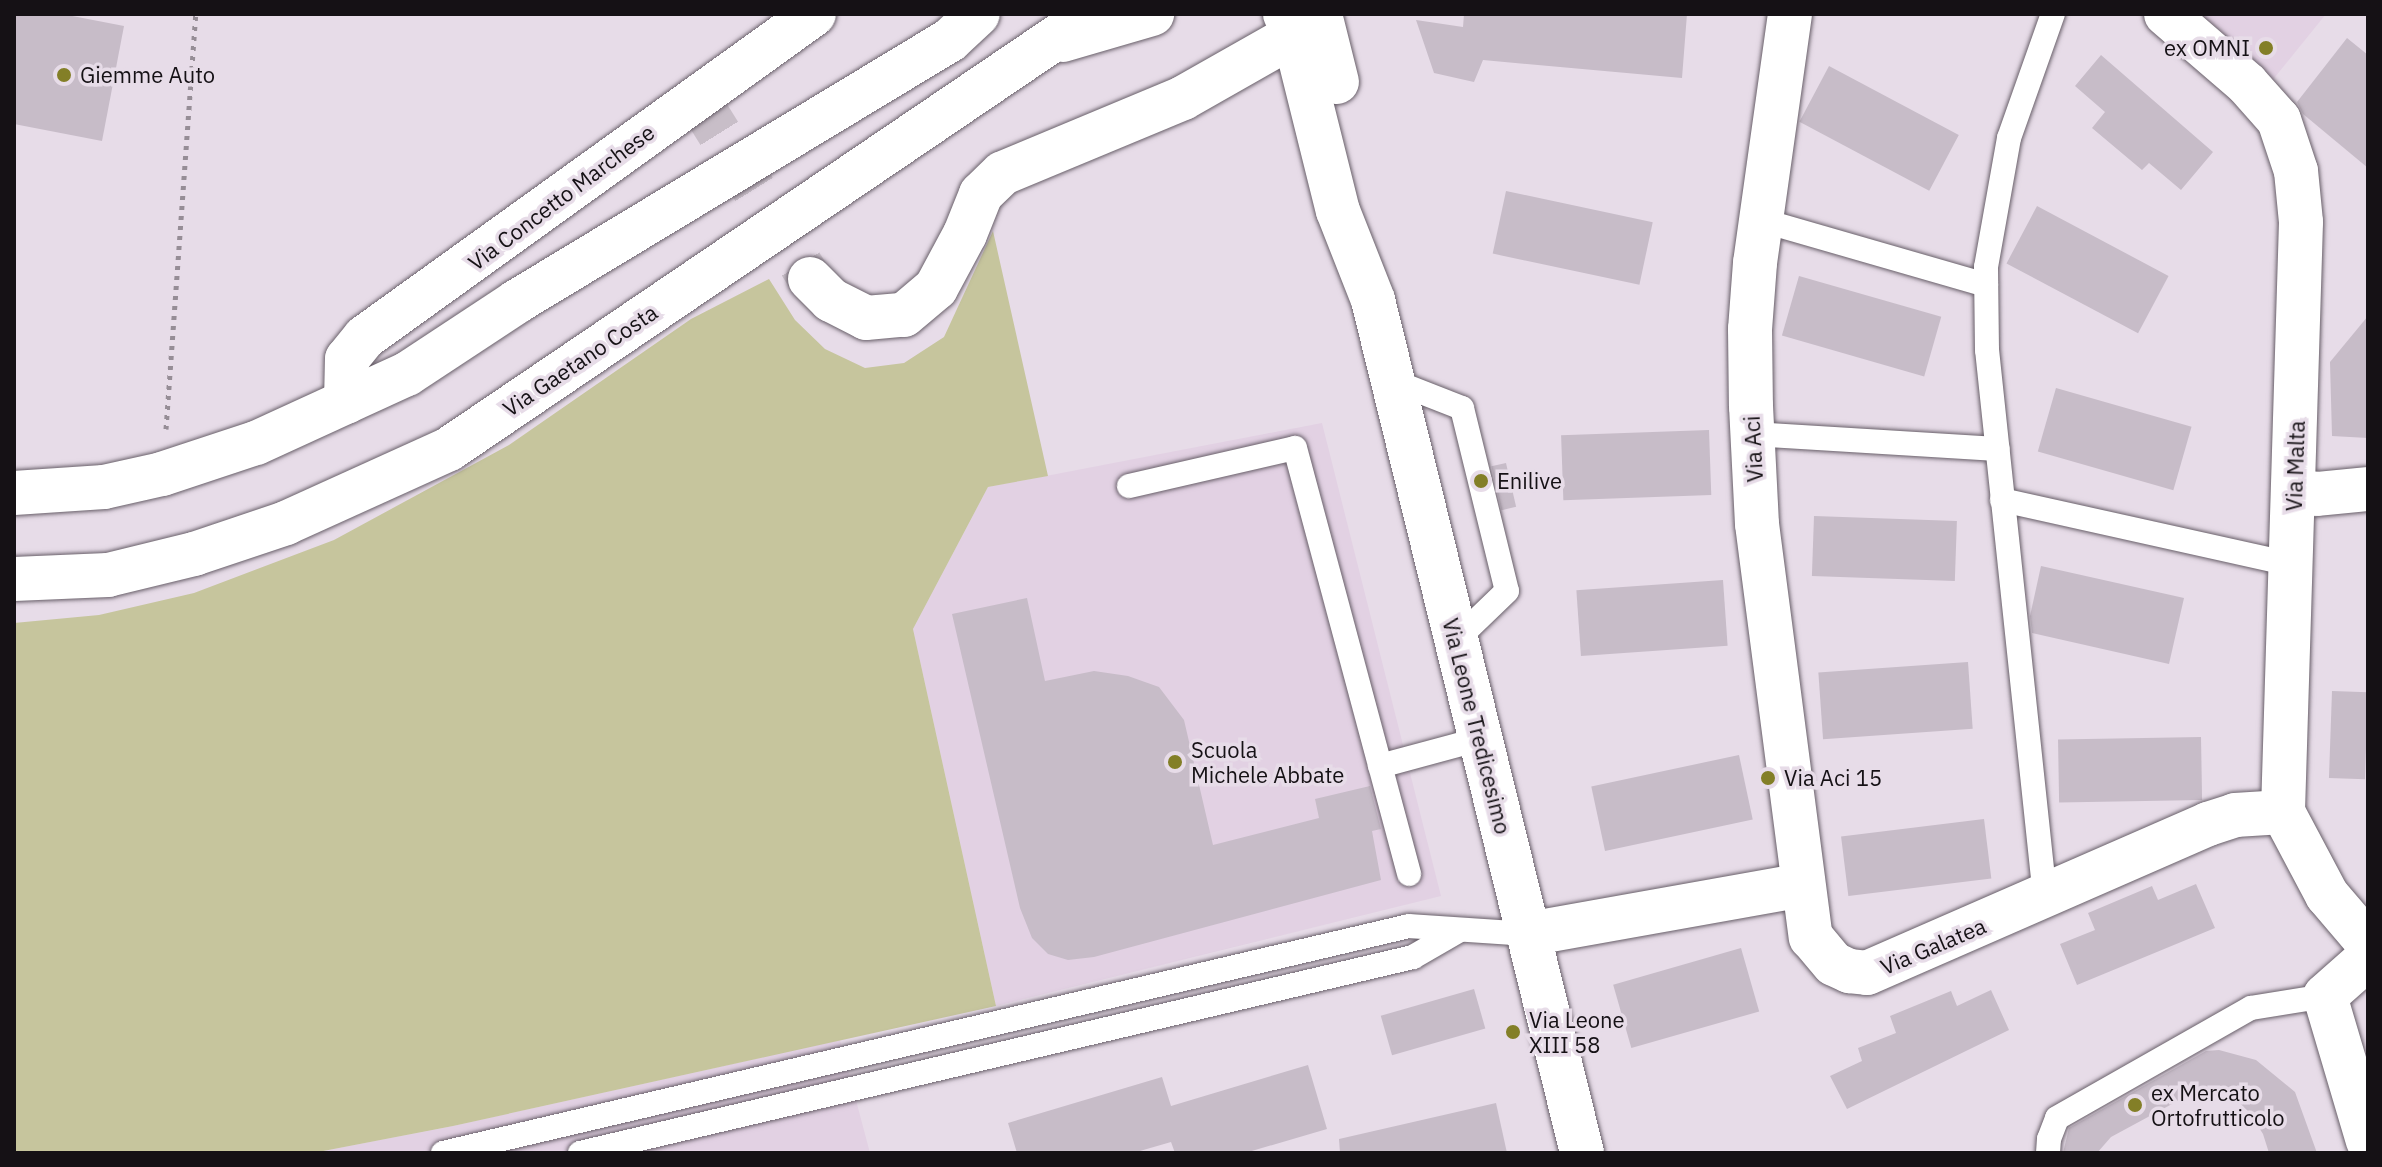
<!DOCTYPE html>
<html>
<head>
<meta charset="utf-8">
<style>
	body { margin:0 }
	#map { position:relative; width:2382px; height:1167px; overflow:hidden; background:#e7dce8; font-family:"IBM Plex Sans",sans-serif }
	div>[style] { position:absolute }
	.built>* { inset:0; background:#e2d1e3 }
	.green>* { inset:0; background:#c6c59d }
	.building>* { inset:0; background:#c7bcc8; transform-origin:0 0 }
	.minor-tunnel>* { height:44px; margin-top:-22px; transform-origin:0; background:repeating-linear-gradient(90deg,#c8bec8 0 44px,transparent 0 66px) }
	.path>* { height:5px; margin-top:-2.5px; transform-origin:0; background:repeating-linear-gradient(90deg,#968d96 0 4px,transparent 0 10px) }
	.roads { filter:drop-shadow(0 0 2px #685f69) drop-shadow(0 0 2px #685f69) }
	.service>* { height:24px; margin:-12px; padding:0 12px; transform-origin:12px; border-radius:12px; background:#fff }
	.minor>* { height:44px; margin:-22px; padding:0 22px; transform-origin:22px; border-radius:22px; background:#fff }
	.tertiary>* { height:44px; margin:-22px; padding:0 22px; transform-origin:22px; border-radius:22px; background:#fff }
	.secondary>* { height:44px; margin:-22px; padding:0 22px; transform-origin:22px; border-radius:22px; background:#fff }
	.dots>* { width:22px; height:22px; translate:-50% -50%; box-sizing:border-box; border:4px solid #e7dce8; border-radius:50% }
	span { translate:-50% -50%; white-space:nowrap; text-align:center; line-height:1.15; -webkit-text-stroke:7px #e7dce8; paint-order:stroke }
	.poi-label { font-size:22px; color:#151115 }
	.right { translate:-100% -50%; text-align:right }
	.left { translate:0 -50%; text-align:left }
	.street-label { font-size:22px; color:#151115 }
	.frame { position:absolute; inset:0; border:16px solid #151115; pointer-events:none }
</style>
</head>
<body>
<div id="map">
	<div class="built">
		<div style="clip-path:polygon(2197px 14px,2326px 14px,2271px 82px)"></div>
		<div style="clip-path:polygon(1322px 423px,1441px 896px,996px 1006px,913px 629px,988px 487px)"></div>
		<div style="clip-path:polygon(840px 1040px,870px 1153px,313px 1153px,453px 1126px)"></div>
	</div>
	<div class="green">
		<div style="clip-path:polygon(993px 231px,1048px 476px,988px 487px,913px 629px,996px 1006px,453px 1126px,313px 1153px,14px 1153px,14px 623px,99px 615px,194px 593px,334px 540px,509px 445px,691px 319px,769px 279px,795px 320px,825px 349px,865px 368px,904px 363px,944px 337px)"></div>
	</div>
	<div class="building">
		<div style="clip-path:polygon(14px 14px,62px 14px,124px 26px,102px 141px,14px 124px)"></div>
		<div style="clip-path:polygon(1464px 14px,1687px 14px,1682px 78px,1483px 60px,1474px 82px,1434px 73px,1416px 20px,1463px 27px)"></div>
		<div style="clip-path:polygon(2347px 38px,2368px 55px,2368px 168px,2303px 114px,2297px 102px)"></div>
		<div style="clip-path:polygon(2101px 55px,2213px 152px,2181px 190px,2149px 163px,2142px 170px,2092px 128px,2105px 112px,2075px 86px)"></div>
		<div style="left:1829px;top:66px;width:147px;height:63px;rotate:28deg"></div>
		<div style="left:1506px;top:191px;width:150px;height:64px;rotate:12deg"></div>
		<div style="left:2037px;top:206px;width:149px;height:65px;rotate:28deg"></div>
		<div style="left:1799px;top:276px;width:148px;height:62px;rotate:16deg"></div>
		<div style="clip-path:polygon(2368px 316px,2368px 438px,2332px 436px,2330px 362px)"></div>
		<div style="left:2056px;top:388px;width:141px;height:66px;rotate:16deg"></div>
		<div style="left:1709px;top:430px;width:65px;height:148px;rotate:88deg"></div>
		<div style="left:1506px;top:463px;width:45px;height:15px;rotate:77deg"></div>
		<div style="left:1814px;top:516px;width:143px;height:60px;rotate:2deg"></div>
		<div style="clip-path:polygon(2041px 566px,2184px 598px,2169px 664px,2032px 633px,2030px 616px)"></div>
		<div style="left:1723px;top:580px;width:66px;height:147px;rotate:86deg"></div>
		<div style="clip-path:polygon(1027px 598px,1045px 681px,1094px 671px,1128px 676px,1159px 687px,1184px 720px,1213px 845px,1319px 818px,1315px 799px,1370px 786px,1381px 829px,1372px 831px,1381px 880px,1094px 957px,1068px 960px,1048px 954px,1032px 938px,1020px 908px,952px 614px)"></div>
		<div style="left:1968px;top:662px;width:67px;height:150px;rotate:86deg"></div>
		<div style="left:2332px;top:691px;width:36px;height:87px;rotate:2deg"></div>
		<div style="left:2201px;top:737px;width:63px;height:143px;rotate:89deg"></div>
		<div style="left:1739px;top:755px;width:66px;height:151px;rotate:78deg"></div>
		<div style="left:1984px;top:819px;width:60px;height:144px;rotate:83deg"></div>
		<div style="clip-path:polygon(2196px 884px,2215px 928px,2077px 985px,2060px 944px,2095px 930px,2088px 913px,2152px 886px,2158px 900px)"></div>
		<div style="left:1741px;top:948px;width:66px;height:133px;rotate:74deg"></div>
		<div style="left:1474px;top:989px;width:41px;height:97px;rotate:74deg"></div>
		<div style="clip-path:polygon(1991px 990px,2009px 1030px,1847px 1109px,1830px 1076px,1862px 1061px,1858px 1048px,1896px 1033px,1890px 1016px,1951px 991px,1957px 1006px)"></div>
		<div style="clip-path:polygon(2219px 1050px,2256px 1060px,2295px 1092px,2317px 1153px,2269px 1153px,2263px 1134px,2249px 1112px,2230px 1094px,2205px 1090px,2185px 1097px,2111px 1137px,2097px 1153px,2063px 1153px,2069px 1128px,2206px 1051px)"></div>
		<div style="clip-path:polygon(1308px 1065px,1327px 1129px,1245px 1153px,1175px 1153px,1171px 1142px,1133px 1153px,1017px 1153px,1008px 1123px,1162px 1077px,1171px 1106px)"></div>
		<div style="clip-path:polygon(1496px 1103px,1507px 1153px,1340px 1153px,1339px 1139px)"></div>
	</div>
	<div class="minor-tunnel">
		<div style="left:696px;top:96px;width:216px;rotate:58.1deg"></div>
	</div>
	<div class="path">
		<div style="left:166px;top:429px;width:416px;rotate:-85.9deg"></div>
	</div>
	<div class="roads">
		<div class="service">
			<div style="left:1761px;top:220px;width:234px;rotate:16.1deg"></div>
			<div style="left:1393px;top:381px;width:74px;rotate:21.4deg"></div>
			<div style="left:1462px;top:408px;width:188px;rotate:76.2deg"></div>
			<div style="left:1507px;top:591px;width:71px;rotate:136.1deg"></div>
			<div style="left:1752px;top:434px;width:246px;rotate:3.5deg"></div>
			<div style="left:1129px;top:486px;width:170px;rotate:-12.9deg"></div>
			<div style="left:1295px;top:448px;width:441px;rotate:75deg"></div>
			<div style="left:2002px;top:500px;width:296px;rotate:12.5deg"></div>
			<div style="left:1380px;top:766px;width:104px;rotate:-15.1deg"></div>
			<div style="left:2045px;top:897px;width:550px;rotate:-96.05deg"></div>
			<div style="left:1987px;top:350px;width:83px;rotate:-90.7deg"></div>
			<div style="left:1986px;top:267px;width:131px;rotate:-79.9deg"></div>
			<div style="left:2009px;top:138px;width:132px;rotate:-70.5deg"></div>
			<div style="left:443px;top:1153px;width:992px;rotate:-13.22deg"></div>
			<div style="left:1409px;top:926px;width:119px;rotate:3.8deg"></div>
			<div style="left:580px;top:1153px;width:856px;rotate:-13.24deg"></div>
			<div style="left:1413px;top:957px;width:52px;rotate:-30deg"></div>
			<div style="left:2048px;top:1153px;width:14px;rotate:-86deg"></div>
			<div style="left:2049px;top:1139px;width:22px;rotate:-69deg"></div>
			<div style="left:2057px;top:1118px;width:223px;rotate:-29.6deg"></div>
			<div style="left:2251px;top:1008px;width:75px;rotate:-9.2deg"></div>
		</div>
		<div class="minor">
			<div style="left:1790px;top:14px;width:251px;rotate:98deg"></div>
			<div style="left:1755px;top:263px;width:66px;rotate:94.3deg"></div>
			<div style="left:1750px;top:329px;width:77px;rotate:89.3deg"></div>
			<div style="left:1751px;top:406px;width:118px;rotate:87.1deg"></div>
			<div style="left:1757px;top:524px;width:417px;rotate:82.6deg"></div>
			<div style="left:1811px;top:937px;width:35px;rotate:50deg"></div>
			<div style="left:1834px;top:964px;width:17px;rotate:25deg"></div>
			<div style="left:1849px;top:971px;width:18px;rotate:6deg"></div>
			<div style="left:1867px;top:973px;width:372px;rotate:-23.6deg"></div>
			<div style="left:2208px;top:824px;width:28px;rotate:-18deg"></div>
			<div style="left:2235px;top:815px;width:48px;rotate:-3.6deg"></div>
			<div style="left:2166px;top:14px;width:107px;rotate:40.8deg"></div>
			<div style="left:2247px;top:84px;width:48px;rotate:48.4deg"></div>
			<div style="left:2279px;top:120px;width:54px;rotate:71.6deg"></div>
			<div style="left:2296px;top:171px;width:51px;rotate:84.4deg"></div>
			<div style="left:2301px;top:222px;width:590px;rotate:91.75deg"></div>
			<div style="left:2283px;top:812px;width:94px;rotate:62.1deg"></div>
			<div style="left:2327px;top:895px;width:63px;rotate:49.5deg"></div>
			<div style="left:810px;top:279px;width:30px;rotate:45deg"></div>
			<div style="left:831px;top:300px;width:39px;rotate:27deg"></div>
			<div style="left:866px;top:318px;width:38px;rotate:-5deg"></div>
			<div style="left:904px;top:315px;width:42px;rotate:-40.2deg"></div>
			<div style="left:936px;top:288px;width:61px;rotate:-61.8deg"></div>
			<div style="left:965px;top:234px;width:43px;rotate:-68.2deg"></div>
			<div style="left:981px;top:194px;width:30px;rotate:-44deg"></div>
			<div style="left:1003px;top:173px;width:195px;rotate:-22.6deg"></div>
			<div style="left:1183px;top:98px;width:128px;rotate:-29.6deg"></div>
			<div style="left:346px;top:402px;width:43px;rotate:-88.7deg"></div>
			<div style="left:347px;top:359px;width:28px;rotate:-51deg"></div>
			<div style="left:365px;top:337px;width:553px;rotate:-35.73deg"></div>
			<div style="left:2294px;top:491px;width:23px;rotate:7deg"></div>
			<div style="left:2317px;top:494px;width:51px;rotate:-5.6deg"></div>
			<div style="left:1528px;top:934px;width:278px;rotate:-10.1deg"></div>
			<div style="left:2368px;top:958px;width:57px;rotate:138.5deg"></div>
			<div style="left:2325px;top:996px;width:151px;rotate:73.5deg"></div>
		</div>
		<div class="tertiary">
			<div style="left:1063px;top:40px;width:93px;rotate:-16.3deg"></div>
			<div style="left:14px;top:493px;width:90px;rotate:-3.8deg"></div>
			<div style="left:104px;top:487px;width:59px;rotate:-12.6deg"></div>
			<div style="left:162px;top:474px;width:99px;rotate:-18.3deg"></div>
			<div style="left:256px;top:443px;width:166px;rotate:-24.6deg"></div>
			<div style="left:407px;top:374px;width:131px;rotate:-33.4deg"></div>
			<div style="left:516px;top:302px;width:507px;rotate:-31.12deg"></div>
			<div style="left:950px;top:40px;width:38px;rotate:-43deg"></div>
			<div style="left:14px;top:579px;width:94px;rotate:-2.4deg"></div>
			<div style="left:108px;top:575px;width:89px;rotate:-13.7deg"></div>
			<div style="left:194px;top:554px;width:97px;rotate:-18.6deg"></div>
			<div style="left:286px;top:523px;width:179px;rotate:-24.4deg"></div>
			<div style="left:449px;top:449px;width:775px;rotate:-34.12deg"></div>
		</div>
		<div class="secondary">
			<div style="left:1285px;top:14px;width:23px;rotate:67deg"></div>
			<div style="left:1294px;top:35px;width:181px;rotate:76deg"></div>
			<div style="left:1338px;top:211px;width:96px;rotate:68.5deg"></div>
			<div style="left:1373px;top:300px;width:878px;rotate:76.23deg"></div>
			<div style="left:1320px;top:14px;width:70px;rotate:76deg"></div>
		</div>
	</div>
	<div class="dots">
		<div style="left:2266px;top:48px;background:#837f27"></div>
		<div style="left:64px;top:75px;background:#837f27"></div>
		<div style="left:1481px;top:481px;background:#837f27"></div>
		<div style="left:1175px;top:762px;background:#837f27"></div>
		<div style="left:1768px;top:778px;background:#837f27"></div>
		<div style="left:1513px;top:1032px;background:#837f27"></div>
		<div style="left:2135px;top:1105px;background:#837f27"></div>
	</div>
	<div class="poi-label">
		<span class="right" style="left:2250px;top:48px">ex OMNI</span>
		<span class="left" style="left:80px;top:75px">Giemme Auto</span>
		<span class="left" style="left:1497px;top:481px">Enilive</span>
		<span class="left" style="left:1191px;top:762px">Scuola<br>Michele Abbate</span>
		<span class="left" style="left:1784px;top:778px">Via Aci 15</span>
		<span class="left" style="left:1529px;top:1032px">Via Leone<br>XIII 58</span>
		<span class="left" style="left:2151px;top:1105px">ex Mercato<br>Ortofrutticolo</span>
	</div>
	<div class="street-label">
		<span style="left:561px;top:197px;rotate:-37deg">Via Concetto Marchese</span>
		<span style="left:580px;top:360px;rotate:-34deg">Via Gaetano Costa</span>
		<span style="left:1753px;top:449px;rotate:-93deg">Via Aci</span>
		<span style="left:2295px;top:466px;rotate:-88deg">Via Malta</span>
		<span style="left:1477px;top:726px;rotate:76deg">Via Leone Tredicesimo</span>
		<span style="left:1933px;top:946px;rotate:-23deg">Via Galatea</span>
	</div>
	<div class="frame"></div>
</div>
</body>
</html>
